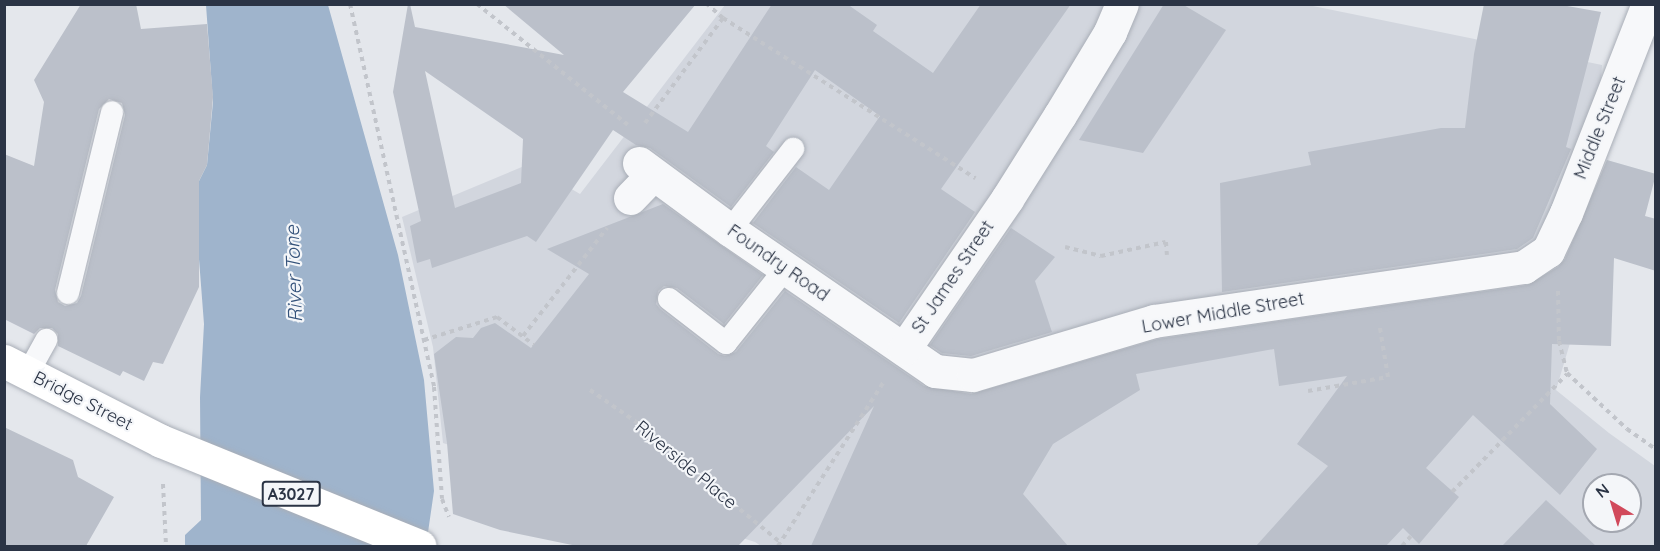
<!DOCTYPE html>
<html>
<head>
<meta charset="utf-8">
<style>
	body { margin:0 }
	#map { position:relative; width:1660px; height:551px; overflow:hidden; background:#e4e7ec; font-family:Quicksand,sans-serif }
	div>[style] { position:absolute }
	.built>* { inset:0; background:#d2d6de }
	.water>* { inset:0; background:#9fb4cc }
	.building>* { inset:0; background:#bbc0ca }
	.path>* { height:4px; margin-top:-2px; transform-origin:0; background:repeating-linear-gradient(90deg,#c2c5cb 0 4.5px,transparent 0 9px) }
	.roads { filter:drop-shadow(0 0 2px #a9aeb7) drop-shadow(0 0 2px #a9aeb7) }
	.lane>* { height:22px; margin:-11px; padding:0 11px; transform-origin:11px; border-radius:11px; background:#f7f8fa }
	.street>* { height:33px; margin:-16.5px; padding:0 16.5px; transform-origin:16.5px; border-radius:16.5px; background:#f7f8fa }
	.primary>* { height:33px; margin:-16.5px; padding:0 16.5px; transform-origin:16.5px; border-radius:16.5px; background:#fff }
	span { translate:-50% -50%; white-space:nowrap; text-align:center; line-height:1.15; -webkit-text-stroke:4.5px #f4f6f9; paint-order:stroke }
	.shield-label span { padding:2px 4px; background:#f4f6f9; border:2px solid; border-radius:4px; -webkit-text-stroke-width:0 }
	.shield-label { font-size:16px; color:#2b3445; font-weight:700 }
	.street-label { font-size:18px; color:#2b3445 }
	.water-label { font-size:20px; color:#34527a; font-style:italic }
	.frame { position:absolute; inset:0; border:6px solid #2b3445; pointer-events:none }
	.north { position:absolute; left:1582px; top:473px; width:60px; height:60px; box-sizing:border-box; background:#f4f6f9; border:2px solid #a4a8b1; border-radius:50%; rotate:322deg; font-size:16px; font-weight:700; line-height:24px; text-align:center; color:#2b3445 }
	.north::after { content:''; display:block; margin:auto; width:21px; height:27px; background:#d1495b; clip-path:polygon(50% 0,100% 100%,50% 72%,0 100%) }
</style>
</head>
<body>
<div id="map">
	<div class="built">
		<div style="clip-path:polygon(evenodd,725px 5px,1308px 5px,1602px 65px,1587px 286px,1556px 390px,1609px 433px,1655px 466px,1655px 546px,761px 546px,755px 542px,443px 443px,433px 347px,402px 217px,529px 164px,580px 194px,725px 5px,1594px 485px,1630px 485px,1630px 521px,1594px 521px,1594px 485px)"></div>
	</div>
	<div class="water">
		<div style="clip-path:polygon(206px 5px,328px 5px,398px 255px,424px 380px,434px 491px,426px 546px,185px 546px,185px 535px,201px 520px,200px 397px,204px 324px,197px 233px,199px 181px,207px 165px,213px 102px)"></div>
	</div>
	<div class="building">
		<div style="clip-path:polygon(evenodd,81px 4px,136px 4px,141px 29px,207px 24px,213px 97px,207px 165px,199px 181px,199px 287px,163px 364px,153px 362px,144px 381px,123px 371px,120px 376px,58px 346px,58px 334px,52px 328px,40px 328px,34px 334px,4px 319px,4px 154px,34px 166px,44px 102px,34px 80px,81px 4px,109px 99px,122px 103px,125px 115px,81px 296px,77px 303px,65px 306px,58px 302px,55px 290px,99px 109px,109px 99px)"></div>
		<div style="clip-path:polygon(evenodd,408px 4px,410px 4px,415px 27px,564px 55px,503px 4px,696px 4px,623px 92px,688px 132px,772px 4px,847px 4px,877px 25px,873px 31px,933px 73px,981px 4px,1071px 4px,941px 189px,975px 212px,899px 323px,753px 223px,796px 167px,829px 190px,880px 116px,815px 70px,766px 146px,774px 152px,731px 207px,650px 148px,636px 145px,613px 130px,536px 242px,527px 236px,432px 268px,430px 259px,417px 263px,410px 226px,421px 221px,393px 92px,408px 4px,425px 71px,523px 139px,521px 183px,455px 208px,425px 71px)"></div>
		<div style="clip-path:polygon(1164px 4px,1182px 4px,1226px 30px,1143px 153px,1079px 140px)"></div>
		<div style="clip-path:polygon(1484px 4px,1556px 4px,1601px 12px,1566px 147px,1571px 149px,1533px 238px,1517px 249px,1222px 292px,1220px 183px,1311px 165px,1308px 152px,1441px 128px,1465px 128px,1474px 54px)"></div>
		<div style="clip-path:polygon(1607px 160px,1656px 174px,1645px 216px,1656px 219px,1656px 271px,1614px 258px,1611px 346px,1552px 344px,1550px 404px,1597px 449px,1560px 495px,1473px 415px,1426px 468px,1459px 497px,1419px 544px,1403px 528px,1386px 546px,1256px 546px,1328px 466px,1297px 444px,1347px 376px,1279px 386px,1274px 349px,1136px 374px,1140px 390px,1053px 444px,1023px 494px,1068px 546px,811px 546px,874px 406px,738px 546px,577px 546px,500px 530px,453px 514px,447px 443px,434px 354px,456px 337px,473px 338px,481px 328px,495px 323px,531px 348px,589px 274px,547px 249px,663px 204px,763px 275px,724px 324px,677px 288px,664px 286px,658px 291px,656px 304px,660px 309px,718px 354px,725px 356px,736px 352px,785px 291px,924px 386px,971px 394px,1158px 339px,1527px 285px,1558px 267px,1565px 259px)"></div>
		<div style="clip-path:polygon(1011px 228px,1055px 257px,1035px 281px,1052px 332px,971px 356px,942px 353px,930px 345px)"></div>
		<div style="clip-path:polygon(4px 427px,73px 460px,78px 477px,114px 497px,86px 546px,4px 546px)"></div>
		<div style="clip-path:polygon(1546px 500px,1596px 546px,1502px 546px)"></div>
	</div>
	<div class="path">
		<div style="left:350px;top:4px;width:392px;rotate:77.6deg"></div>
		<div style="left:434px;top:387px;width:112px;rotate:85.9deg"></div>
		<div style="left:442px;top:499px;width:19px;rotate:69deg"></div>
		<div style="left:477px;top:4px;width:193px;rotate:38.7deg"></div>
		<div style="left:723px;top:18px;width:299px;rotate:32.4deg"></div>
		<div style="left:645px;top:123px;width:131px;rotate:-53.4deg"></div>
		<div style="left:723px;top:18px;width:21px;rotate:-139deg"></div>
		<div style="left:1065px;top:247px;width:37px;rotate:14deg"></div>
		<div style="left:1101px;top:256px;width:66px;rotate:-12.2deg"></div>
		<div style="left:1166px;top:242px;width:13px;rotate:86deg"></div>
		<div style="left:1558px;top:291px;width:50px;rotate:88.9deg"></div>
		<div style="left:1559px;top:341px;width:33px;rotate:76deg"></div>
		<div style="left:1567px;top:373px;width:82px;rotate:43deg"></div>
		<div style="left:1627px;top:429px;width:35px;rotate:35deg"></div>
		<div style="left:523px;top:336px;width:137px;rotate:-52.1deg"></div>
		<div style="left:424px;top:340px;width:77px;rotate:-17.5deg"></div>
		<div style="left:497px;top:317px;width:46px;rotate:37.1deg"></div>
		<div style="left:590px;top:390px;width:67px;rotate:34.6deg"></div>
		<div style="left:645px;top:428px;width:53px;rotate:42.7deg"></div>
		<div style="left:684px;top:464px;width:124px;rotate:39.1deg"></div>
		<div style="left:1308px;top:391px;width:81px;rotate:-9.9deg"></div>
		<div style="left:1388px;top:377px;width:50px;rotate:-99.3deg"></div>
		<div style="left:163px;top:484px;width:62px;rotate:87.2deg"></div>
		<div style="left:1452px;top:492px;width:165px;rotate:-45.7deg"></div>
		<div style="left:778px;top:546px;width:194px;rotate:-57.2deg"></div>
		<div style="left:1402px;top:546px;width:13px;rotate:-48deg"></div>
	</div>
	<div class="roads">
		<div class="lane">
			<div style="left:730px;top:230px;width:103px;rotate:-52.1deg"></div>
			<div style="left:68px;top:293px;width:186px;rotate:-76.3deg"></div>
			<div style="left:669px;top:299px;width:72px;rotate:37.7deg"></div>
			<div style="left:726px;top:343px;width:95px;rotate:-51.4deg"></div>
			<div style="left:28px;top:373px;width:38px;rotate:-61deg"></div>
		</div>
		<div class="street">
			<div style="left:639px;top:163px;width:113px;rotate:36.4deg"></div>
			<div style="left:730px;top:230px;width:249px;rotate:34.5deg"></div>
			<div style="left:935px;top:371px;width:38px;rotate:6deg"></div>
			<div style="left:973px;top:375px;width:189px;rotate:-16.6deg"></div>
			<div style="left:1154px;top:321px;width:374px;rotate:-8.3deg"></div>
			<div style="left:1524px;top:267px;width:29px;rotate:-34deg"></div>
			<div style="left:1548px;top:251px;width:42px;rotate:-64.7deg"></div>
			<div style="left:1566px;top:213px;width:225px;rotate:-68.6deg"></div>
			<div style="left:630px;top:198px;width:33px;rotate:-46deg"></div>
			<div style="left:904px;top:349px;width:182px;rotate:-55.5deg"></div>
			<div style="left:1007px;top:199px;width:99px;rotate:-57.8deg"></div>
			<div style="left:1060px;top:115px;width:97px;rotate:-58.9deg"></div>
			<div style="left:1110px;top:32px;width:30px;rotate:-67deg"></div>
		</div>
		<div class="primary">
			<div style="left:4px;top:361px;width:176px;rotate:27deg"></div>
			<div style="left:161px;top:441px;width:279px;rotate:22.1deg"></div>
		</div>
	</div>
	<div class="shield-label">
		<span style="left:291px;top:494px">A3027</span>
	</div>
	<div class="street-label">
		<span style="left:1600px;top:128px;rotate:-68deg">Middle Street</span>
		<span style="left:778px;top:263px;rotate:35deg">Foundry Road</span>
		<span style="left:953px;top:277px;rotate:-56deg">St James Street</span>
		<span style="left:1223px;top:313px;rotate:-10deg">Lower Middle Street</span>
		<span style="left:83px;top:401px;rotate:27deg">Bridge Street</span>
		<span style="left:686px;top:465px;rotate:40deg">Riverside Place</span>
	</div>
	<div class="water-label">
		<span style="left:293px;top:274px;rotate:-92deg">River Tone</span>
	</div>
	<div class="frame"></div>
	<div class="north">N</div>
</div>
</body>
</html>
